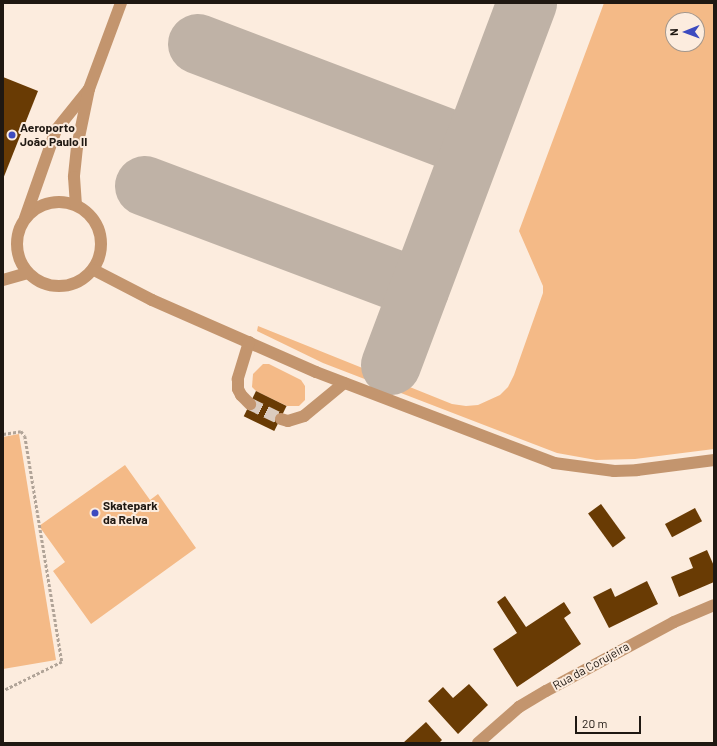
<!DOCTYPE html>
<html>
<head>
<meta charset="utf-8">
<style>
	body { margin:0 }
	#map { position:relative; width:717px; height:746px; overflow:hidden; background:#fcecde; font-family:Barlow,sans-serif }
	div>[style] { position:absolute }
	.green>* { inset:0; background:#f4ba87 }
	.taxiway>* { height:60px; margin:-30px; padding:0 30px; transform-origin:30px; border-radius:30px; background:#bfb2a6 }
	.building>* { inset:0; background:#693b04; transform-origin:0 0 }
	.minor-tunnel>* { height:12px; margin-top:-6px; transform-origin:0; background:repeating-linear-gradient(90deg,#dbccbf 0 12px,transparent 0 18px) }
	.path>* { height:2.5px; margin-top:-1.25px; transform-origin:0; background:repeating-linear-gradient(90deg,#b1a498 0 3px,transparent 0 5px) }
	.minor>* { height:12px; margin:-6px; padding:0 6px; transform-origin:6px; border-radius:6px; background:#c3956e }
	.minor>.ring { margin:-6px; padding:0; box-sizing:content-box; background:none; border:12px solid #c3956e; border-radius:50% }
	.dots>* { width:11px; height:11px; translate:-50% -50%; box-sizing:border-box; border:2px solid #fcecde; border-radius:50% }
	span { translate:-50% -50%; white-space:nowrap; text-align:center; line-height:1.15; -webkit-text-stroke:4px #fcecde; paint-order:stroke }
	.poi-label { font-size:12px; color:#1f1812; font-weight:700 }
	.left { translate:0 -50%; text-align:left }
	.street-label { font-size:12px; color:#1f1812 }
	.frame { position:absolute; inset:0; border:4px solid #1f1812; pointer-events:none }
	.north { position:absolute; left:665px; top:12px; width:40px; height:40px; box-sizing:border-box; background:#fcecde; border:1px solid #a4978c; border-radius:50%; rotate:269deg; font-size:11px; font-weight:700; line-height:16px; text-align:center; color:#1f1812 }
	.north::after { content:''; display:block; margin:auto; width:14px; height:18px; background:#3d4bbf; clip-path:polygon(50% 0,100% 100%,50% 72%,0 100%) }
	.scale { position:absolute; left:575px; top:716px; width:66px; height:18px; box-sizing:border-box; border:2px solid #1f1812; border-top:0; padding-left:5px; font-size:12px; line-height:14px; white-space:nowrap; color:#1f1812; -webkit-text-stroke:3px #fcecde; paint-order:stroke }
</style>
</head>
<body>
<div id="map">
	<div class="green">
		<div style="clip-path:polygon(evenodd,604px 3px,714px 3px,714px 449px,635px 459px,596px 460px,557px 453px,323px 363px,257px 331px,258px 326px,452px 404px,466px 406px,478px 405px,500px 395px,508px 387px,514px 375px,543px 293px,543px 286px,519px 231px,604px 3px,673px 20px,697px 20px,697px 44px,673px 44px,673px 20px)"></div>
		<div style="clip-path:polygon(263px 364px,269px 364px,301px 380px,305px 386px,305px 400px,299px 406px,287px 406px,256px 391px,252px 387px,253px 374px)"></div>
		<div style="clip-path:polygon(19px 434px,56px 660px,3px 669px,3px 437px)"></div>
		<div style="clip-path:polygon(125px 465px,150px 500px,158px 494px,196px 548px,91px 624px,53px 571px,65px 562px,39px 526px)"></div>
	</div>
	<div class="taxiway">
		<div style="left:198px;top:44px;width:293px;rotate:20.8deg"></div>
		<div style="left:145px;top:186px;width:293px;rotate:20.6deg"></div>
		<div style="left:391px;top:365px;width:387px;rotate:-69.4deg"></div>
	</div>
	<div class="building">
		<div style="clip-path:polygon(3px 77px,38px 91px,3px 179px)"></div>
		<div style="left:256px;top:391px;width:34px;height:28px;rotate:26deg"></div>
		<div style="left:601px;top:504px;width:42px;height:16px;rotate:54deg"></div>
		<div style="left:695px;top:508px;width:15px;height:34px;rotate:62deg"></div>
		<div style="clip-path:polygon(707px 550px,714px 566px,714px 582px,679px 597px,671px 577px,693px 568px,689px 558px)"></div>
		<div style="clip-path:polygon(647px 581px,658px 604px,609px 628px,593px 597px,611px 588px,615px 597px)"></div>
		<div style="clip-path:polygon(505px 596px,526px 627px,564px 602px,571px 613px,564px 618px,581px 644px,517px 687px,493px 649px,517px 633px,497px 602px)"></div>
		<div style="clip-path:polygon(469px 684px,488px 705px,458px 734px,428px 701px,443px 687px,453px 698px)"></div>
		<div style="clip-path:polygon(426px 722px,442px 740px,439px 743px,403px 743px)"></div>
	</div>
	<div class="minor-tunnel">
		<div style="left:250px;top:404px;width:34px;rotate:26deg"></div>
	</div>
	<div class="path">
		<div style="left:3px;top:434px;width:18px;rotate:-9deg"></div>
		<div style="left:21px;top:431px;width:6px;rotate:51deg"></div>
		<div style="left:25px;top:436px;width:229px;rotate:80.7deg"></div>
		<div style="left:62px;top:662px;width:66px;rotate:153.8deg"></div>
	</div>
	<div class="minor">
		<div style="left:89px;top:89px;width:92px;rotate:-69.6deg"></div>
		<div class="ring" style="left:17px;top:202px;width:72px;height:72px"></div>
		<div style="left:25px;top:218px;width:93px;rotate:-70.6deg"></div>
		<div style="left:56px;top:130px;width:53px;rotate:-51.2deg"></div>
		<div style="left:89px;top:89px;width:59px;rotate:101.7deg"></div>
		<div style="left:77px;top:147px;width:30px;rotate:96deg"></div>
		<div style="left:74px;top:177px;width:28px;rotate:86deg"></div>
		<div style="left:94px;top:270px;width:65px;rotate:27.3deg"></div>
		<div style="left:152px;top:300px;width:179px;rotate:23.7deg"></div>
		<div style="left:316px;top:372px;width:255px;rotate:20.9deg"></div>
		<div style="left:554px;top:463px;width:61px;rotate:7.6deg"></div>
		<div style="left:614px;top:471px;width:23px;rotate:-2deg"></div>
		<div style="left:637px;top:470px;width:78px;rotate:-7.4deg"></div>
		<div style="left:3px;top:280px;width:25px;rotate:-16deg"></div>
		<div style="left:249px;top:342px;width:39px;rotate:107deg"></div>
		<div style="left:238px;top:379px;width:10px;rotate:90deg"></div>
		<div style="left:238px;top:389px;width:7px;rotate:63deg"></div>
		<div style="left:241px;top:395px;width:13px;rotate:45deg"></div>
		<div style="left:281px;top:419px;width:7px;rotate:16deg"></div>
		<div style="left:288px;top:421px;width:17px;rotate:-17deg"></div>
		<div style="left:304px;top:416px;width:52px;rotate:-39.5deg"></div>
		<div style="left:478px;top:743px;width:55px;rotate:-41.3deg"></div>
		<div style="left:519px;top:707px;width:31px;rotate:-31deg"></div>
		<div style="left:546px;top:691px;width:145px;rotate:-28.3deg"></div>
		<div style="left:674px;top:622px;width:43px;rotate:-23deg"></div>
	</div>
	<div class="dots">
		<div style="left:12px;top:135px;background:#3d4bbf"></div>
		<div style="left:95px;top:513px;background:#3d4bbf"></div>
	</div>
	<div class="poi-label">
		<span class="left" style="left:20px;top:135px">Aeroporto<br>João Paulo II</span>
		<span class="left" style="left:103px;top:513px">Skatepark<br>da Relva</span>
	</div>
	<div class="street-label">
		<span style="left:591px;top:666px;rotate:-29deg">Rua da Corujeira</span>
	</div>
	<div class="frame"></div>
	<div class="north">N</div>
	<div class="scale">20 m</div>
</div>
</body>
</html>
